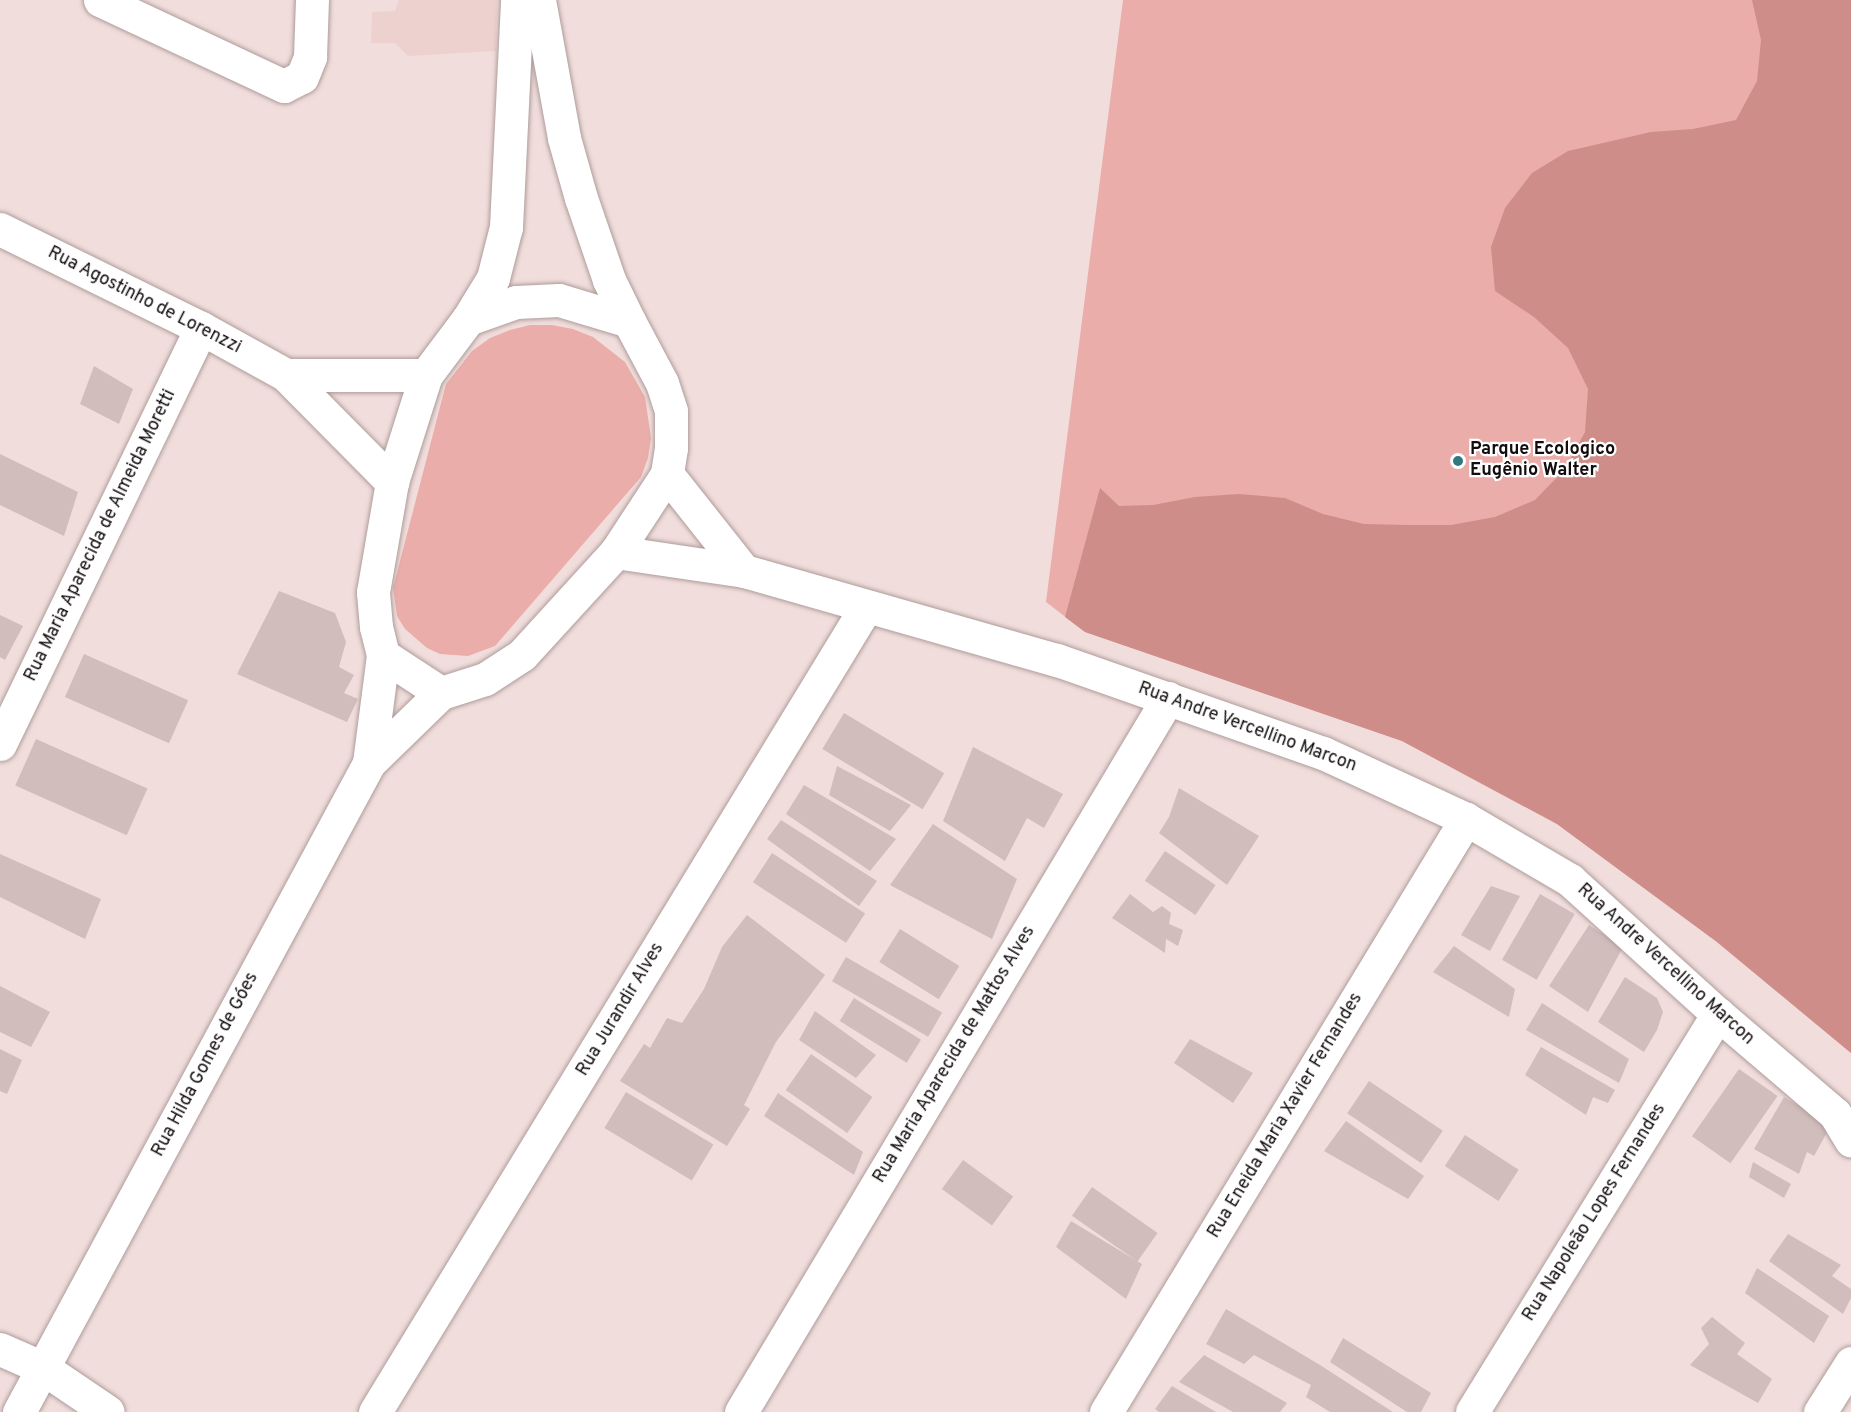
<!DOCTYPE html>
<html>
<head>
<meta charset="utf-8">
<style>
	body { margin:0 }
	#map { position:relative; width:1851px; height:1412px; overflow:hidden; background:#f1dedc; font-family:Overpass,sans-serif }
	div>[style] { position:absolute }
	.built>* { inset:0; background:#edd1cf }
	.green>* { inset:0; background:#eaada9 }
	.forest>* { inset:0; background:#ce8d88 }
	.building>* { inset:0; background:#d0bdbc; transform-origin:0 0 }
	.roads { filter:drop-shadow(0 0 2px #ae9c9b) drop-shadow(0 0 2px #ae9c9b) }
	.minor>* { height:33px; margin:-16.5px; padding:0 16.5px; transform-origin:16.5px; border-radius:16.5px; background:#fff }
	.dots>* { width:16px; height:16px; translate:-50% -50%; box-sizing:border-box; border:3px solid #fff; border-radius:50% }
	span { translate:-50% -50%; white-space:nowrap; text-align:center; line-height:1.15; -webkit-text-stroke:4.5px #fff; paint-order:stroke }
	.street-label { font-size:18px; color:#130d0d }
	.poi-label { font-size:18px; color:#130d0d; font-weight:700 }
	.left { translate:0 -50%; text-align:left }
</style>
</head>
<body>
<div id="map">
	<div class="built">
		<div style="clip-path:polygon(399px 0,497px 0,496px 51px,408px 56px,395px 43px,371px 43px,372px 12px,395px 11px)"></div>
	</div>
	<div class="green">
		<div style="clip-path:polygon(1123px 0,1851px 0,1851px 1053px,1717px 942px,1557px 824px,1402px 741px,1085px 632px,1046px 602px)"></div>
		<div style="clip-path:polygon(530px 325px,552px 325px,573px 329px,593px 337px,625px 362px,645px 397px,651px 438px,648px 458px,641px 477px,495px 646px,468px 656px,440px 654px,427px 648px,405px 629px,397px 616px,393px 588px,446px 384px,472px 351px,490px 338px,510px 330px)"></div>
	</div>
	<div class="forest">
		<div style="clip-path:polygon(1752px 0,1851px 0,1851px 1053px,1717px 942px,1557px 824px,1402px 741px,1085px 632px,1065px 617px,1100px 488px,1119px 506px,1153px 505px,1195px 497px,1239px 494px,1285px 498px,1323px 514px,1364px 524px,1407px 525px,1451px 525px,1495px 517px,1535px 500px,1565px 469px,1585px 432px,1588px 389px,1568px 348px,1534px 317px,1495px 291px,1491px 247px,1505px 208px,1532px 173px,1568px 151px,1651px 132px,1693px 129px,1736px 120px,1757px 81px,1761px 40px)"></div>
	</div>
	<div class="building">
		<div style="clip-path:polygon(94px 366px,133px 389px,119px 424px,80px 404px)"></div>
		<div style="clip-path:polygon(0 454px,78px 492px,64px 536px,0 505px)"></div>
		<div style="clip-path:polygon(279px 591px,335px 613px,346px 642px,339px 667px,354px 675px,344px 693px,358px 699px,347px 722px,237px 674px)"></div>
		<div style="clip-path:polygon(0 615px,23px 626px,5px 660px,0 657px)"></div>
		<div style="left:84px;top:654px;width:114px;height:47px;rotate:24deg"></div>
		<div style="left:844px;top:713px;width:117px;height:42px;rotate:31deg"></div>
		<div style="left:36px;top:739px;width:122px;height:51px;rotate:24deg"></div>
		<div style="clip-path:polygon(973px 747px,1063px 794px,1044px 828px,1027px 818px,1005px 861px,943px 821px)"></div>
		<div style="clip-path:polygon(837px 766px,911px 805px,890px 831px,829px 795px)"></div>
		<div style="clip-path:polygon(804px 785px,896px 839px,870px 871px,786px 814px)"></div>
		<div style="clip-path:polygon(1179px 788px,1259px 836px,1227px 885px,1159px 833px,1169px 817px)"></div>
		<div style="clip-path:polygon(781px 820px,877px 881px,859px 906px,767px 839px)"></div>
		<div style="clip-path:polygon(933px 824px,1017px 879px,992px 939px,890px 885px)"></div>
		<div style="left:1165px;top:851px;width:61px;height:36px;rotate:34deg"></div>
		<div style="left:772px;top:853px;width:111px;height:35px;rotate:33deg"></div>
		<div style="clip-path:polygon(0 854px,101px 899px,85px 939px,0 897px)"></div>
		<div style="clip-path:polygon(1491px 886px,1520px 896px,1490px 951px,1461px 935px)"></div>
		<div style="clip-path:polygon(1130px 894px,1153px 912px,1162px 906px,1171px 913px,1169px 924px,1183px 930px,1178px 946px,1166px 939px,1165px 953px,1112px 918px)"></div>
		<div style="left:1540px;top:894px;width:40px;height:76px;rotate:30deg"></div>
		<div style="clip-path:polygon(747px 915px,825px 975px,776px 1042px,744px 1105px,750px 1109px,727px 1146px,620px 1081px,644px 1044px,650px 1048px,667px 1018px,682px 1023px,704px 989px,722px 947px)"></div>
		<div style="clip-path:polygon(1589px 925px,1623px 947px,1588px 1012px,1549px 986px)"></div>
		<div style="left:900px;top:929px;width:70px;height:39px;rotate:32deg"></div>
		<div style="clip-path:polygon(1454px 946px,1515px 989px,1509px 1017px,1433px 972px)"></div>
		<div style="left:846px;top:957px;width:111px;height:28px;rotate:30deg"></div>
		<div style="clip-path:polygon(1625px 977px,1657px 998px,1663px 1012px,1657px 1030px,1644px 1052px,1598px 1022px)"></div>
		<div style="clip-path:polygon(0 986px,50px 1012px,31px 1047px,0 1032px)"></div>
		<div style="left:854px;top:998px;width:79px;height:27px;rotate:32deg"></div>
		<div style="clip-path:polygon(1542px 1003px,1629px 1059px,1619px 1083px,1526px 1030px)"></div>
		<div style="clip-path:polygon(815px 1011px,876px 1055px,856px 1078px,799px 1040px)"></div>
		<div style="clip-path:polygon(1190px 1039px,1253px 1073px,1233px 1103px,1174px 1063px)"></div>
		<div style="clip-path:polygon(1541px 1047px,1615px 1090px,1608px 1103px,1593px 1097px,1586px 1115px,1525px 1075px)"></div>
		<div style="clip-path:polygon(0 1049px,22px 1060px,7px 1094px,0 1091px)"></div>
		<div style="left:811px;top:1054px;width:75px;height:44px;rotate:35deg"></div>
		<div style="left:1739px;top:1069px;width:47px;height:82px;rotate:35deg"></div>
		<div style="left:1369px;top:1081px;width:89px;height:39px;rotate:34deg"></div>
		<div style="left:626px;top:1092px;width:102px;height:42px;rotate:31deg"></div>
		<div style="clip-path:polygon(778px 1093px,863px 1152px,854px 1175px,764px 1116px)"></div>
		<div style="clip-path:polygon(1784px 1097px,1831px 1125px,1814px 1156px,1807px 1152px,1799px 1174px,1754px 1149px)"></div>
		<div style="clip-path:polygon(1346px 1121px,1424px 1176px,1408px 1199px,1324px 1151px)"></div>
		<div style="left:1465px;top:1135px;width:64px;height:37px;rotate:33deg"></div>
		<div style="left:963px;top:1160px;width:62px;height:36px;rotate:36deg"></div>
		<div style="clip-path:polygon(1753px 1162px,1791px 1184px,1784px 1198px,1749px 1177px)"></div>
		<div style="left:1092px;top:1187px;width:80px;height:35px;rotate:35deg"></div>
		<div style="clip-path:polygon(1071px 1221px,1142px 1264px,1126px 1299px,1056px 1247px)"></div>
		<div style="clip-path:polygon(1788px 1234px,1841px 1265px,1832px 1276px,1851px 1289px,1851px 1298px,1843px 1314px,1769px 1261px)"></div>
		<div style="clip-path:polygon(1757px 1268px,1829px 1316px,1814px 1343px,1745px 1293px)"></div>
		<div style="clip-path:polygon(1226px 1309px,1320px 1365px,1393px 1412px,1330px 1412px,1306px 1397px,1311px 1385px,1254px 1355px,1244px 1364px,1206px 1344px)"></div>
		<div style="clip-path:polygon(1712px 1317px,1745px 1343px,1737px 1354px,1772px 1379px,1758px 1403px,1690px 1365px,1709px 1344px,1701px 1328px)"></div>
		<div style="clip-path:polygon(1343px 1338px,1431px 1393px,1421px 1412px,1407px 1412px,1330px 1362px)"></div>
		<div style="clip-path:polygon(1204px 1355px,1287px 1403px,1280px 1412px,1233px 1412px,1179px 1382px)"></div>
		<div style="clip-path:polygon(1172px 1386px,1216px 1412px,1159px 1412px,1155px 1409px)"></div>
	</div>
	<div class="roads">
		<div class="minor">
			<div style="left:100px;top:0;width:203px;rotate:25.1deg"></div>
			<div style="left:284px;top:86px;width:20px;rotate:-27deg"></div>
			<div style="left:302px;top:77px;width:22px;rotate:-68deg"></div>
			<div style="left:310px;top:57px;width:57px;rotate:-88deg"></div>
			<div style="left:539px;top:0;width:140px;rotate:79.7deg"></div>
			<div style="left:564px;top:138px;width:62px;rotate:74.2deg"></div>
			<div style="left:581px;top:198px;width:87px;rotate:71.1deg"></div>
			<div style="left:609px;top:280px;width:46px;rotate:64deg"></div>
			<div style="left:0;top:229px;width:224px;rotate:26.2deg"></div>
			<div style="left:201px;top:328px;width:97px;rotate:28.9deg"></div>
			<div style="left:286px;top:375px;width:151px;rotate:45.3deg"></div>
			<div style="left:559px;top:300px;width:73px;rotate:16.7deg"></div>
			<div style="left:629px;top:321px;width:70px;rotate:62deg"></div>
			<div style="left:662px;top:383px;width:29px;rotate:72deg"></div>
			<div style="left:671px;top:411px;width:37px;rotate:90deg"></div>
			<div style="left:671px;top:448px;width:26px;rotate:99deg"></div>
			<div style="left:667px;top:474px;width:93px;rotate:123.2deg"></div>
			<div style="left:616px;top:552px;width:139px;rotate:132.4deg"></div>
			<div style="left:522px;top:655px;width:44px;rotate:147deg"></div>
			<div style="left:485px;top:679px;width:46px;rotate:162.3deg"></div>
			<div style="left:441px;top:693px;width:69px;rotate:-146.8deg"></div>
			<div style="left:383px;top:655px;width:29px;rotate:-104deg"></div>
			<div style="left:376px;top:627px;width:35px;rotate:-95deg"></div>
			<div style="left:373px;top:592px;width:112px;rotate:-80.2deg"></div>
			<div style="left:392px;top:482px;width:112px;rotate:-72.4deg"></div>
			<div style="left:426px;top:375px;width:70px;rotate:-53.1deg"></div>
			<div style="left:468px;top:319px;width:51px;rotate:-19.5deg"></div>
			<div style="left:516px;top:302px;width:43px;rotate:-2.7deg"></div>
			<div style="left:468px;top:319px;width:48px;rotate:-58.6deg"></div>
			<div style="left:493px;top:278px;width:53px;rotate:-75.7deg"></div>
			<div style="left:506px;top:227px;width:227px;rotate:-87.2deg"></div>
			<div style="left:286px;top:375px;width:140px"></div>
			<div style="left:667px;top:474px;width:124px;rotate:51.6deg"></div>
			<div style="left:616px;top:552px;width:129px;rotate:8.4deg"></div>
			<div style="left:744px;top:571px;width:325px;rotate:15.9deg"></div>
			<div style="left:1057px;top:660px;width:282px;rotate:19.3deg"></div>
			<div style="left:1323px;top:753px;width:157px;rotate:24.8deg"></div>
			<div style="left:1466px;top:819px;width:121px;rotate:30.4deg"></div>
			<div style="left:1570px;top:880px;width:200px;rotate:42.2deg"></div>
			<div style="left:1718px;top:1014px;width:154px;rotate:40.5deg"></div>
			<div style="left:1835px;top:1114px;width:31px;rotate:59deg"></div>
			<div style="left:0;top:744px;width:462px;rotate:-64.2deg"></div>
			<div style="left:369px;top:763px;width:109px;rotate:-82.6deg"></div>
			<div style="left:0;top:1349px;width:47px;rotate:23.8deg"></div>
			<div style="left:43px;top:1368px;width:78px;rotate:34.1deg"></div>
			<div style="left:19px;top:1412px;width:737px;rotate:-61.66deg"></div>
			<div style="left:369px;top:763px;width:100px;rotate:-44.2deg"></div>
			<div style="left:375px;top:1412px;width:943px;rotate:-58.62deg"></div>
			<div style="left:741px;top:1412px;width:832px;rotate:-59.12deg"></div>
			<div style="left:1106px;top:1412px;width:694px;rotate:-58.74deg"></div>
			<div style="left:1472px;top:1412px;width:468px;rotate:-58.3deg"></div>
			<div style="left:1820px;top:1412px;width:58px;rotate:-57.7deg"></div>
		</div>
	</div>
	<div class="dots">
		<div style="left:1458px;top:461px;background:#317980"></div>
	</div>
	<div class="street-label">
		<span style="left:144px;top:301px;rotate:27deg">Rua Agostinho de Lorenzzi</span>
		<span style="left:101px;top:536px;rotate:-64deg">Rua Maria Aparecida de Almeida Moretti</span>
		<span style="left:1247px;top:728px;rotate:20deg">Rua Andre Vercellino Marcon</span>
		<span style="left:1665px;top:965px;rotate:42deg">Rua Andre Vercellino Marcon</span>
		<span style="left:621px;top:1010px;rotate:-59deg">Rua Jurandir Alves</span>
		<span style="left:955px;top:1055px;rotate:-59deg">Rua Maria Aparecida de Mattos Alves</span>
		<span style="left:206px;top:1065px;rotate:-62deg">Rua Hilda Gomes de Góes</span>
		<span style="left:1286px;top:1116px;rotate:-59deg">Rua Eneida Maria Xavier Fernandes</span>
		<span style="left:1595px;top:1213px;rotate:-58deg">Rua Napoleão Lopes Fernandes</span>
	</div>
	<div class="poi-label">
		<span class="left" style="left:1470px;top:461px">Parque Ecologico<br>Eugênio Walter</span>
	</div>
</div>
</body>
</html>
